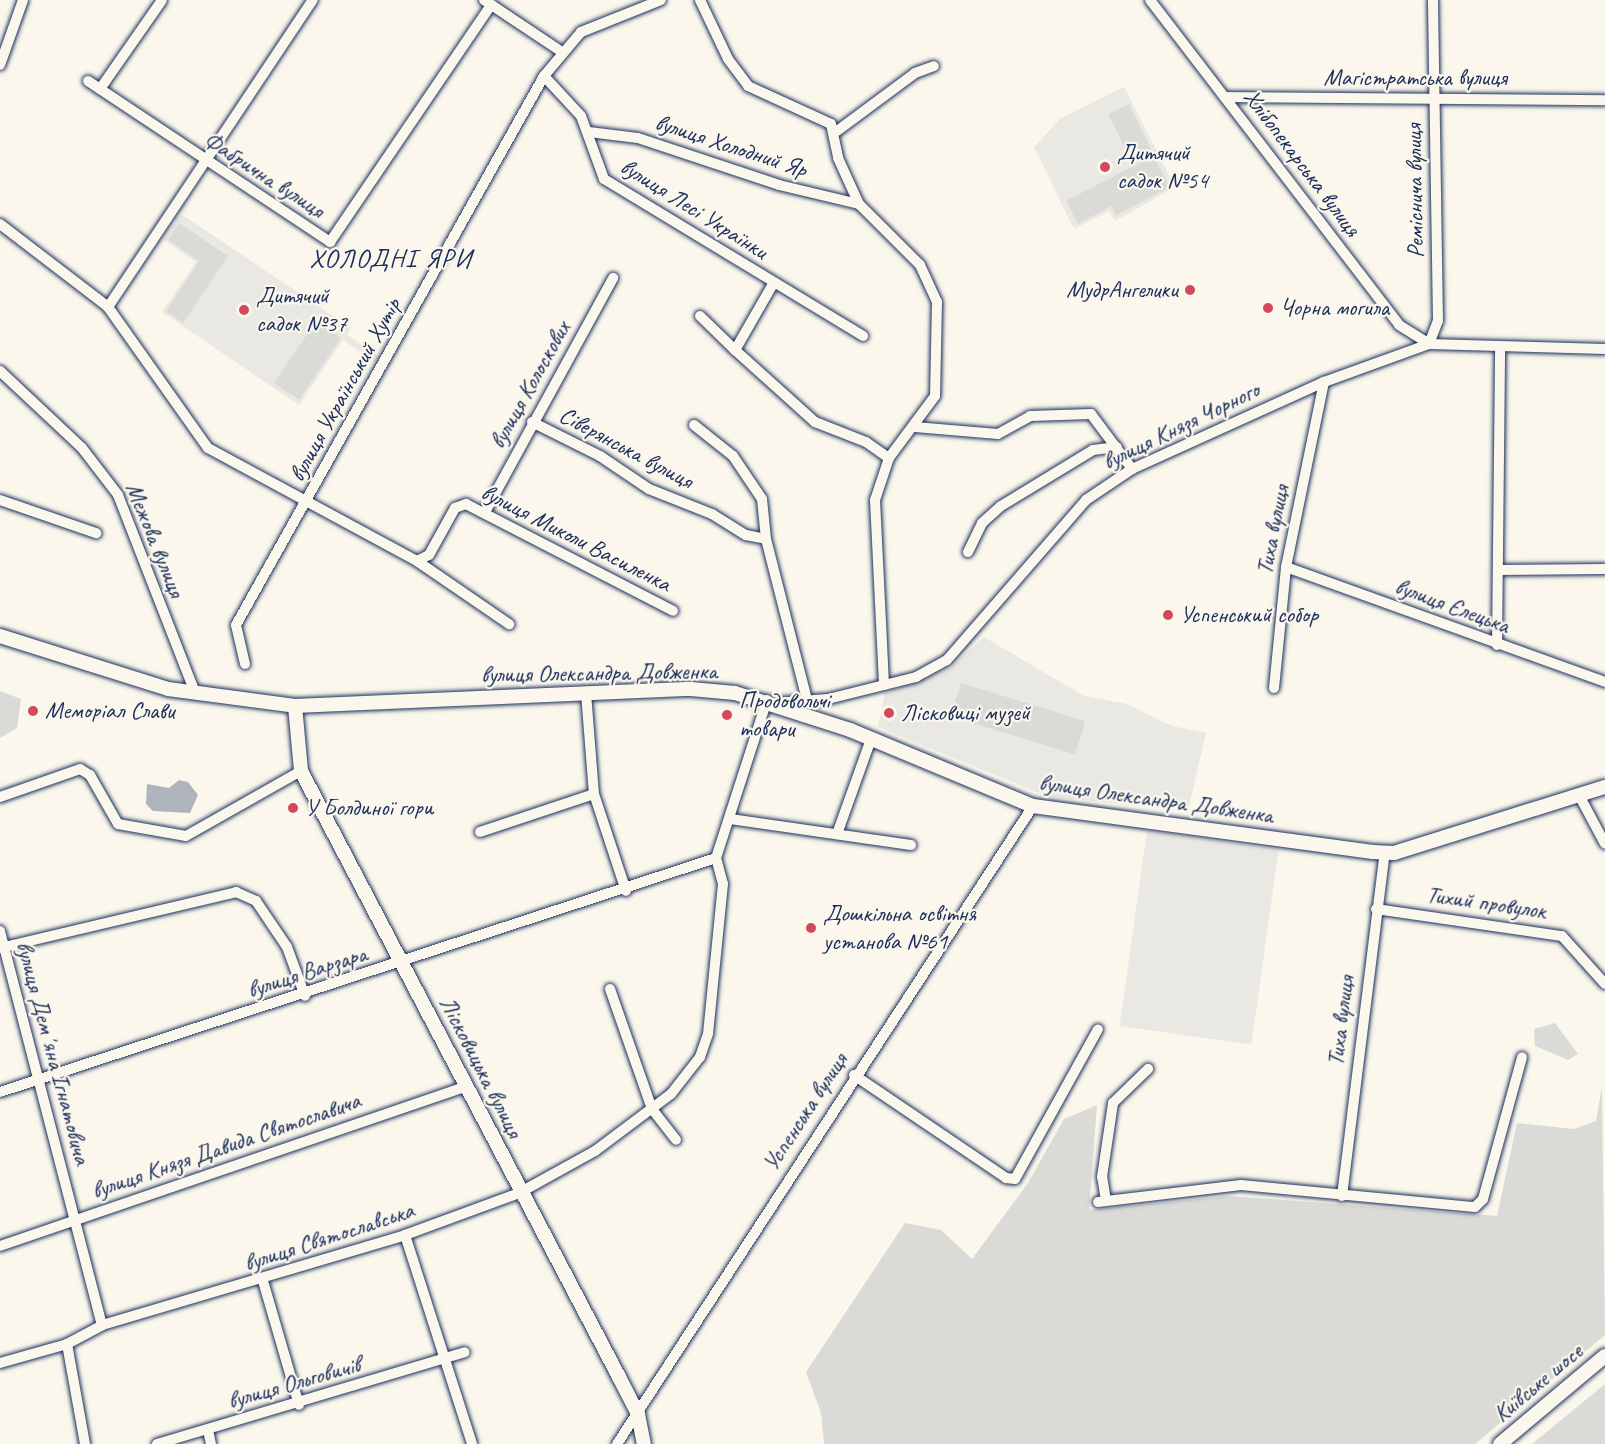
<!DOCTYPE html>
<html>
<head>
<meta charset="utf-8">
<style>
	body { margin:0 }
	#map { position:relative; width:1605px; height:1444px; overflow:hidden; background:#fbf7ec; font-family:Caveat,sans-serif }
	div>[style] { position:absolute }
	.built>* { inset:0; background:#eae8e2; transform-origin:0 0 }
	.green>* { inset:0; background:#dadad7; transform-origin:0 0 }
	.water>* { inset:0; background:#afb3bb }
	.roads { filter:drop-shadow(0 0 2px #1b2f5e) drop-shadow(0 0 2px #1b2f5e) }
	.minor>* { height:10px; margin:-5px; padding:0 5px; transform-origin:5px; border-radius:5px; background:#fbf7ec }
	.major>* { height:14px; margin:-7px; padding:0 7px; transform-origin:7px; border-radius:7px; background:#fbf7ec }
	.dots>* { width:16px; height:16px; translate:-50% -50%; box-sizing:border-box; border:3px solid #fbf7ec; border-radius:50% }
	span { translate:-50% -50%; white-space:nowrap; text-align:center; line-height:1.15; -webkit-text-stroke:4.5px #fbf7ec; paint-order:stroke }
	.street-label { font-size:24px; color:#1b2f5e }
	.poi-label { font-size:24px; color:#1b2f5e }
	.left { translate:0 -50%; text-align:left }
	.right { translate:-100% -50%; text-align:right }
	.neighbourhood-label { font-size:26px; color:#1b2f5e; letter-spacing:1.5px }
</style>
</head>
<body>
<div id="map">
	<div class="built">
		<div style="clip-path:polygon(1124px 87px,1175px 187px,1115px 221px,1109px 211px,1074px 229px,1034px 147px,1061px 118px)"></div>
		<div style="clip-path:polygon(181px 214px,351px 328px,347px 335px,380px 357px,376px 362px,343px 340px,299px 405px,162px 312px,196px 262px,164px 240px)"></div>
		<div style="clip-path:polygon(984px 637px,1084px 696px,1127px 704px,1172px 726px,1206px 733px,1188px 810px,1049px 797px,878px 727px,885px 693px,950px 668px)"></div>
		<div style="left:1147px;top:831px;width:133px;height:197px;rotate:8deg"></div>
	</div>
	<div class="green">
		<div style="left:1129px;top:104px;width:50px;height:23px;rotate:64deg"></div>
		<div style="clip-path:polygon(1153px 156px,1170px 187px,1116px 215px,1111px 206px,1078px 224px,1066px 201px)"></div>
		<div style="clip-path:polygon(179px 223px,228px 256px,183px 323px,166px 311px,199px 261px,168px 240px)"></div>
		<div style="left:316px;top:321px;width:30px;height:75px;rotate:34deg"></div>
		<div style="left:961px;top:683px;width:130px;height:35px;rotate:17deg"></div>
		<div style="clip-path:polygon(0 691px,21px 699px,17px 728px,0 738px)"></div>
		<div style="clip-path:polygon(1555px 1023px,1578px 1054px,1568px 1060px,1535px 1046px,1534px 1029px)"></div>
		<div style="clip-path:polygon(1602px 1087px,1605px 1335px,1475px 1444px,824px 1444px,821px 1413px,806px 1372px,905px 1223px,941px 1230px,972px 1259px,1028px 1183px,1064px 1119px,1097px 1105px,1089px 1210px,1228px 1196px,1497px 1216px,1517px 1123px,1574px 1129px,1596px 1121px)"></div>
		<div style="clip-path:polygon(1605px 1384px,1605px 1444px,1532px 1444px)"></div>
	</div>
	<div class="water">
		<div style="clip-path:polygon(179px 780px,188px 782px,198px 795px,190px 813px,153px 811px,146px 804px,147px 784px,169px 788px)"></div>
	</div>
	<div class="roads">
		<div class="minor">
			<div style="left:484px;top:0;width:94px;rotate:33.7deg"></div>
			<div style="left:700px;top:0;width:65px;rotate:64.6deg"></div>
			<div style="left:728px;top:59px;width:34px;rotate:53deg"></div>
			<div style="left:748px;top:86px;width:91px;rotate:24.6deg"></div>
			<div style="left:831px;top:124px;width:35px;rotate:78deg"></div>
			<div style="left:838px;top:158px;width:51px;rotate:65.5deg"></div>
			<div style="left:859px;top:204px;width:86px;rotate:45deg"></div>
			<div style="left:920px;top:265px;width:41px;rotate:65.3deg"></div>
			<div style="left:937px;top:302px;width:94px;rotate:91.2deg"></div>
			<div style="left:935px;top:396px;width:77px;rotate:126.6deg"></div>
			<div style="left:889px;top:458px;width:44px;rotate:108.4deg"></div>
			<div style="left:875px;top:500px;width:185px;rotate:87.2deg"></div>
			<div style="left:1150px;top:0;width:409px;rotate:52.5deg"></div>
			<div style="left:1399px;top:325px;width:36px;rotate:32deg"></div>
			<div style="left:1429px;top:344px;width:25px;rotate:-69deg"></div>
			<div style="left:1438px;top:321px;width:321px;rotate:-90.9deg"></div>
			<div style="left:0;top:65px;width:69px;rotate:-70.5deg"></div>
			<div style="left:544px;top:76px;width:54px;rotate:47.2deg"></div>
			<div style="left:581px;top:116px;width:67px;rotate:69.9deg"></div>
			<div style="left:604px;top:179px;width:303px;rotate:31.2deg"></div>
			<div style="left:88px;top:81px;width:291px;rotate:33.6deg"></div>
			<div style="left:330px;top:242px;width:287px;rotate:-55.8deg"></div>
			<div style="left:100px;top:89px;width:108px;rotate:-55.1deg"></div>
			<div style="left:1225px;top:97px;width:380px;rotate:0.5deg"></div>
			<div style="left:837px;top:131px;width:97px;rotate:-36.6deg"></div>
			<div style="left:915px;top:73px;width:20px;rotate:-20deg"></div>
			<div style="left:589px;top:132px;width:49px;rotate:7deg"></div>
			<div style="left:638px;top:138px;width:149px;rotate:18.4deg"></div>
			<div style="left:779px;top:185px;width:82px;rotate:13.4deg"></div>
			<div style="left:0;top:224px;width:136px;rotate:37.5deg"></div>
			<div style="left:108px;top:307px;width:173px;rotate:54.7deg"></div>
			<div style="left:208px;top:448px;width:238px;rotate:28.4deg"></div>
			<div style="left:417px;top:561px;width:112px;rotate:34.4deg"></div>
			<div style="left:773px;top:284px;width:76px;rotate:119.9deg"></div>
			<div style="left:735px;top:350px;width:108px;rotate:42deg"></div>
			<div style="left:815px;top:422px;width:55px;rotate:21.4deg"></div>
			<div style="left:866px;top:442px;width:28px;rotate:35deg"></div>
			<div style="left:108px;top:307px;width:369px;rotate:-56.3deg"></div>
			<div style="left:700px;top:316px;width:49px;rotate:44.2deg"></div>
			<div style="left:0;top:371px;width:112px;rotate:43.2deg"></div>
			<div style="left:82px;top:448px;width:59px;rotate:52.5deg"></div>
			<div style="left:118px;top:495px;width:212px;rotate:68.7deg"></div>
			<div style="left:532px;top:422px;width:76px;rotate:26.6deg"></div>
			<div style="left:600px;top:456px;width:59px;rotate:34deg"></div>
			<div style="left:649px;top:489px;width:68px;rotate:21.6deg"></div>
			<div style="left:712px;top:514px;width:40px;rotate:32deg"></div>
			<div style="left:746px;top:535px;width:20px;rotate:11deg"></div>
			<div style="left:694px;top:425px;width:50px;rotate:38.5deg"></div>
			<div style="left:733px;top:456px;width:52px;rotate:56deg"></div>
			<div style="left:762px;top:499px;width:40px;rotate:84.3deg"></div>
			<div style="left:766px;top:539px;width:166px;rotate:75.7deg"></div>
			<div style="left:915px;top:427px;width:83px;rotate:4.8deg"></div>
			<div style="left:998px;top:434px;width:37px;rotate:-29deg"></div>
			<div style="left:1030px;top:416px;width:61px;rotate:-1.9deg"></div>
			<div style="left:1091px;top:414px;width:69px;rotate:53.3deg"></div>
			<div style="left:0;top:500px;width:102px;rotate:19deg"></div>
			<div style="left:485px;top:512px;width:267px;rotate:-61.3deg"></div>
			<div style="left:968px;top:552px;width:32px;rotate:-64deg"></div>
			<div style="left:982px;top:523px;width:25px;rotate:-42deg"></div>
			<div style="left:1001px;top:506px;width:108px;rotate:-31.3deg"></div>
			<div style="left:1093px;top:450px;width:24px;rotate:-7deg"></div>
			<div style="left:417px;top:561px;width:13px;rotate:-27deg"></div>
			<div style="left:429px;top:555px;width:54px;rotate:-61deg"></div>
			<div style="left:455px;top:508px;width:12px;rotate:-20deg"></div>
			<div style="left:466px;top:504px;width:233px;rotate:27.3deg"></div>
			<div style="left:1286px;top:567px;width:339px;rotate:19.8deg"></div>
			<div style="left:1498px;top:570px;width:107px;rotate:-0.5deg"></div>
			<div style="left:1497px;top:645px;width:297px;rotate:-89.4deg"></div>
			<div style="left:245px;top:664px;width:40px;rotate:-103deg"></div>
			<div style="left:236px;top:625px;width:629px;rotate:-60.71deg"></div>
			<div style="left:544px;top:76px;width:57px;rotate:-49.9deg"></div>
			<div style="left:581px;top:32px;width:86px;rotate:-21.8deg"></div>
			<div style="left:1274px;top:688px;width:122px;rotate:-84.3deg"></div>
			<div style="left:1286px;top:567px;width:189px;rotate:-78.4deg"></div>
			<div style="left:586px;top:693px;width:101px;rotate:85.5deg"></div>
			<div style="left:594px;top:794px;width:102px;rotate:71.7deg"></div>
			<div style="left:776px;top:703px;width:52px;rotate:-4.4deg"></div>
			<div style="left:828px;top:699px;width:91px;rotate:-14deg"></div>
			<div style="left:916px;top:677px;width:35px;rotate:-29deg"></div>
			<div style="left:947px;top:660px;width:212px;rotate:-49deg"></div>
			<div style="left:1086px;top:500px;width:55px;rotate:-34deg"></div>
			<div style="left:1132px;top:469px;width:211px;rotate:-24.4deg"></div>
			<div style="left:1324px;top:382px;width:112px;rotate:-19.9deg"></div>
			<div style="left:1429px;top:344px;width:176px;rotate:1.6deg"></div>
			<div style="left:1579px;top:795px;width:55px;rotate:62deg"></div>
			<div style="left:0;top:797px;width:85px;rotate:-19.3deg"></div>
			<div style="left:80px;top:769px;width:12px;rotate:31deg"></div>
			<div style="left:90px;top:775px;width:56px;rotate:60.3deg"></div>
			<div style="left:118px;top:824px;width:69px;rotate:10deg"></div>
			<div style="left:186px;top:836px;width:132px;rotate:-29.5deg"></div>
			<div style="left:730px;top:819px;width:183px;rotate:8.2deg"></div>
			<div style="left:480px;top:832px;width:120px;rotate:-18.4deg"></div>
			<div style="left:837px;top:834px;width:101px;rotate:-70.3deg"></div>
			<div style="left:1376px;top:909px;width:188px;rotate:8.3deg"></div>
			<div style="left:1562px;top:936px;width:64px;rotate:48.1deg"></div>
			<div style="left:0;top:931px;width:407px;rotate:75.5deg"></div>
			<div style="left:0;top:948px;width:243px;rotate:-13.3deg"></div>
			<div style="left:236px;top:892px;width:22px;rotate:24deg"></div>
			<div style="left:256px;top:901px;width:55px;rotate:56deg"></div>
			<div style="left:287px;top:947px;width:52px;rotate:69.8deg"></div>
			<div style="left:610px;top:989px;width:127px;rotate:70.7deg"></div>
			<div style="left:652px;top:1109px;width:39px;rotate:52deg"></div>
			<div style="left:854px;top:1075px;width:184px;rotate:34.1deg"></div>
			<div style="left:1006px;top:1178px;width:9px;rotate:6deg"></div>
			<div style="left:1015px;top:1179px;width:171px;rotate:-61deg"></div>
			<div style="left:0;top:1092px;width:753px;rotate:-18.1deg"></div>
			<div style="left:1342px;top:1196px;width:346px;rotate:-82.9deg"></div>
			<div style="left:1106px;top:1201px;width:24px;rotate:-99deg"></div>
			<div style="left:1102px;top:1177px;width:75px;rotate:-81.5deg"></div>
			<div style="left:1113px;top:1103px;width:49px;rotate:-44.2deg"></div>
			<div style="left:1098px;top:1202px;width:144px;rotate:-6.8deg"></div>
			<div style="left:1241px;top:1185px;width:235px;rotate:5.4deg"></div>
			<div style="left:1475px;top:1207px;width:11px;rotate:-45deg"></div>
			<div style="left:1483px;top:1199px;width:147px;rotate:-74.6deg"></div>
			<div style="left:405px;top:1235px;width:219px;rotate:72.2deg"></div>
			<div style="left:0;top:1246px;width:493px;rotate:-18.9deg"></div>
			<div style="left:263px;top:1281px;width:129px;rotate:73.8deg"></div>
			<div style="left:67px;top:1344px;width:102px;rotate:79.8deg"></div>
			<div style="left:0;top:1363px;width:70px;rotate:-15.8deg"></div>
			<div style="left:67px;top:1344px;width:40px;rotate:-28deg"></div>
			<div style="left:102px;top:1325px;width:316px;rotate:-16.5deg"></div>
			<div style="left:405px;top:1235px;width:121px;rotate:-20.2deg"></div>
			<div style="left:519px;top:1193px;width:87px;rotate:-28.9deg"></div>
			<div style="left:595px;top:1151px;width:95px;rotate:-36.9deg"></div>
			<div style="left:671px;top:1094px;width:47px;rotate:-51.9deg"></div>
			<div style="left:700px;top:1057px;width:24px;rotate:-71deg"></div>
			<div style="left:708px;top:1034px;width:151px;rotate:-84.3deg"></div>
			<div style="left:723px;top:884px;width:27px;rotate:-105deg"></div>
			<div style="left:716px;top:858px;width:166px;rotate:-72.1deg"></div>
			<div style="left:208px;top:1430px;width:14px;rotate:78deg"></div>
			<div style="left:157px;top:1444px;width:321px;rotate:-16.6deg"></div>
			<div style="left:617px;top:1444px;width:762px;rotate:-56.89deg"></div>
		</div>
		<div class="major">
			<div style="left:0;top:636px;width:176px;rotate:17.5deg"></div>
			<div style="left:168px;top:689px;width:128px;rotate:7.6deg"></div>
			<div style="left:295px;top:706px;width:396px;rotate:-2.5deg"></div>
			<div style="left:691px;top:689px;width:44px;rotate:5.2deg"></div>
			<div style="left:735px;top:693px;width:121px;rotate:17.8deg"></div>
			<div style="left:850px;top:730px;width:198px;rotate:22.6deg"></div>
			<div style="left:1033px;top:806px;width:343px;rotate:7.7deg"></div>
			<div style="left:1373px;top:852px;width:21px;rotate:3deg"></div>
			<div style="left:1394px;top:853px;width:221px;rotate:-17.4deg"></div>
			<div style="left:295px;top:706px;width:65px;rotate:84.7deg"></div>
			<div style="left:301px;top:771px;width:684px;rotate:62.31deg"></div>
			<div style="left:619px;top:1377px;width:42px;rotate:62.8deg"></div>
			<div style="left:638px;top:1414px;width:31px;rotate:79deg"></div>
			<div style="left:1500px;top:1444px;width:137px;rotate:-40deg"></div>
		</div>
	</div>
	<div class="dots">
		<div style="left:1105px;top:167px;background:#d1495b"></div>
		<div style="left:1190px;top:290px;background:#d1495b"></div>
		<div style="left:1268px;top:308px;background:#d1495b"></div>
		<div style="left:244px;top:310px;background:#d1495b"></div>
		<div style="left:1168px;top:615px;background:#d1495b"></div>
		<div style="left:33px;top:711px;background:#d1495b"></div>
		<div style="left:889px;top:713px;background:#d1495b"></div>
		<div style="left:727px;top:715px;background:#d1495b"></div>
		<div style="left:293px;top:808px;background:#d1495b"></div>
		<div style="left:811px;top:928px;background:#d1495b"></div>
	</div>
	<div class="street-label">
		<span style="left:1415px;top:78px">Магістратська вулиця</span>
		<span style="left:731px;top:146px;rotate:18deg">вулиця Холодний Яр</span>
		<span style="left:1302px;top:163px;rotate:53deg">Хлібопекарська вулиця</span>
		<span style="left:264px;top:175px;rotate:33deg">Фабрична вулиця</span>
		<span style="left:1415px;top:191px;rotate:-91deg">Реміснича вулиця</span>
		<span style="left:694px;top:209px;rotate:32deg">вулиця Лесі Українки</span>
		<span style="left:530px;top:385px;rotate:-61deg">вулиця Колоскових</span>
		<span style="left:345px;top:390px;rotate:-61deg">вулиця Український Хутір</span>
		<span style="left:1181px;top:426px;rotate:-26deg">вулиця Князя Чорного</span>
		<span style="left:626px;top:448px;rotate:28deg">Сіверянська вулиця</span>
		<span style="left:1273px;top:530px;rotate:-79deg">Тиха вулиця</span>
		<span style="left:576px;top:538px;rotate:27deg">вулиця Миколи Василенка</span>
		<span style="left:155px;top:540px;rotate:68deg">Межова вулиця</span>
		<span style="left:1452px;top:606px;rotate:20deg">вулиця Єлецька</span>
		<span style="left:599px;top:673px;rotate:-1deg">вулиця Олександра Довженка</span>
		<span style="left:1156px;top:799px;rotate:8deg">вулиця Олександра Довженка</span>
		<span style="left:1486px;top:903px;rotate:8deg">Тихий провулок</span>
		<span style="left:307px;top:972px;rotate:-18deg">вулиця Варзара</span>
		<span style="left:1341px;top:1021px;rotate:-83deg">Тиха вулиця</span>
		<span style="left:53px;top:1053px;rotate:75deg">вулиця Демʼяна Ігнатовича</span>
		<span style="left:481px;top:1067px;rotate:63deg">Лісковицька вулиця</span>
		<span style="left:805px;top:1112px;rotate:-57deg">Успенська вулиця</span>
		<span style="left:226px;top:1146px;rotate:-19deg">вулиця Князя Давида Святославича</span>
		<span style="left:329px;top:1237px;rotate:-18deg">вулиця Святославська</span>
		<span style="left:294px;top:1383px;rotate:-16deg">вулиця Ольговичів</span>
		<span style="left:1538px;top:1383px;rotate:-40deg">Київське шосе</span>
	</div>
	<div class="poi-label">
		<span class="left" style="left:1117px;top:167px">Дитячий<br>садок №54</span>
		<span class="right" style="left:1178px;top:290px">МудрАнгелики</span>
		<span class="left" style="left:256px;top:310px">Дитячий<br>садок №37</span>
		<span class="left" style="left:1280px;top:308px">Чорна могила</span>
		<span class="left" style="left:1180px;top:615px">Успенський собор</span>
		<span class="left" style="left:739px;top:715px">Продовольчі<br>товари</span>
		<span class="left" style="left:45px;top:711px">Меморіал Слави</span>
		<span class="left" style="left:901px;top:713px">Лісковиці музей</span>
		<span class="left" style="left:305px;top:808px">У Болдиної гори</span>
		<span class="left" style="left:823px;top:928px">Дошкільна освітня<br>установа №61</span>
	</div>
	<div class="neighbourhood-label">
		<span style="left:391px;top:259px">ХОЛОДНІ ЯРИ</span>
	</div>
</div>
</body>
</html>
